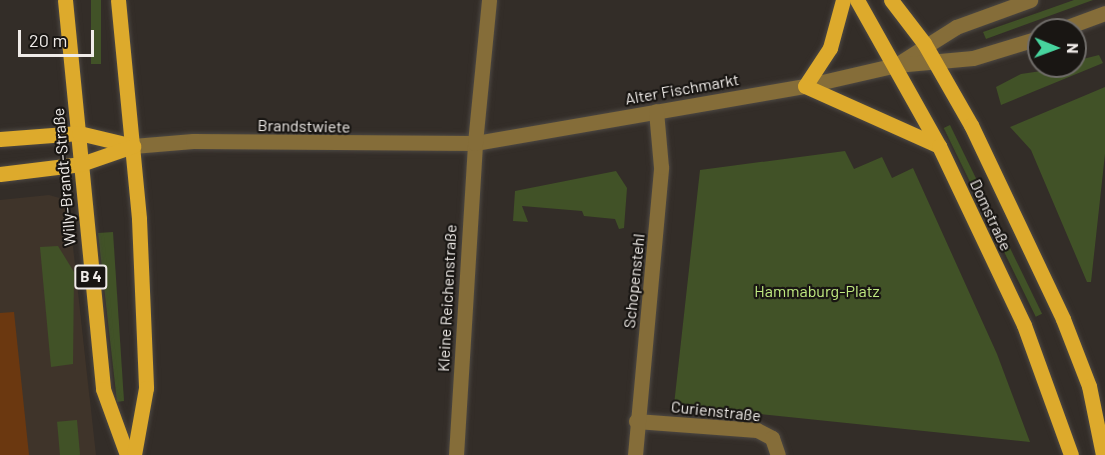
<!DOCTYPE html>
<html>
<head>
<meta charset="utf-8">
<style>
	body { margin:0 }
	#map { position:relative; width:1105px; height:455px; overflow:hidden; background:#332d28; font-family:Barlow,sans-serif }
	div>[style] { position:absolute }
	.built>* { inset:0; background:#3f342a }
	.green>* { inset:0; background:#415227; transform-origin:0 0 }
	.building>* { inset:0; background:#6b3810 }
	.roads { filter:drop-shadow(0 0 2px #4d4843) drop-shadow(0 0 2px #4d4843) }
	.minor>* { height:15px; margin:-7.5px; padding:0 7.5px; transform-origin:7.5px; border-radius:7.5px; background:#856d39 }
	.major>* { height:15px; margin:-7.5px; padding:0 7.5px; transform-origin:7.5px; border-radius:7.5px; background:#ddaa2c }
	span { translate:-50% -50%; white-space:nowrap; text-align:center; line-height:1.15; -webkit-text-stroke:4.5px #191613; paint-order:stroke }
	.shield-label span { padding:2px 4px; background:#191613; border:2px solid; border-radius:4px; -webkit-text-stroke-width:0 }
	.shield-label { font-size:15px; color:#f0ece9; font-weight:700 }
	.street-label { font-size:16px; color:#f0ece9 }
	.park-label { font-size:16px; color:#c0ea81 }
	.north { position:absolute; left:1027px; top:18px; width:60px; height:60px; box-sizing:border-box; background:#191613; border:2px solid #6f6c69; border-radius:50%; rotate:91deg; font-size:16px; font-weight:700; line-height:24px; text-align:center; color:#f0ece9 }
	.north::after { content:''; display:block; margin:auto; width:21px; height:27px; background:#47d49e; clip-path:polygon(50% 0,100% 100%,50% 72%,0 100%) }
	.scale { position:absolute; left:18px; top:30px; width:76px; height:27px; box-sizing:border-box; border:3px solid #f0ece9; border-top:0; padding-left:8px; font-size:18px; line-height:21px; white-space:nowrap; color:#f0ece9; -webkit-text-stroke:4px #191613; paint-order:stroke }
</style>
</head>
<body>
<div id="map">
	<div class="built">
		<div style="clip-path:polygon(49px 195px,63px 199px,69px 211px,96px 455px,0 455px,0 200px)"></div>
	</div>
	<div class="green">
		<div style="left:91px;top:0;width:10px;height:64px"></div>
		<div style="clip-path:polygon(1074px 0,1093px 0,986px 39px,983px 32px)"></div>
		<div style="clip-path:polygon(1099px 55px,1103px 63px,1001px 105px,996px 87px,1021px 74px,1075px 66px,1075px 61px)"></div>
		<div style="clip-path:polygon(1105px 87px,1105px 154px,1091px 282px,1087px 282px,1031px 150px,1010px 127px)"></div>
		<div style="left:950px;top:125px;width:210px;height:7px;rotate:64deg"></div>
		<div style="clip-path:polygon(845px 151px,854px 169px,882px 157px,892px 178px,913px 168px,997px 354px,1030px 442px,674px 405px,700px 170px)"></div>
		<div style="clip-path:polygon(616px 171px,627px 188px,624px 228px,619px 229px,615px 219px,584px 216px,582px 211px,522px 206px,528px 222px,513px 221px,515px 191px)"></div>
		<div style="clip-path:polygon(113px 232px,124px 401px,117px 402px,98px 233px)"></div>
		<div style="clip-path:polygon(58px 246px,74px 272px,73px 364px,51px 367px,40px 247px)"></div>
		<div style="left:77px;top:420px;width:35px;height:20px;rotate:85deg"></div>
	</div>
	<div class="building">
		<div style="clip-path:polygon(14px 312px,29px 455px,0 455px,0 313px)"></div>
	</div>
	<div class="roads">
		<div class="minor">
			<div style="left:1059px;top:30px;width:49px;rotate:-20.3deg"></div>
			<div style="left:896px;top:65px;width:71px;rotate:-32.3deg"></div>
			<div style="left:956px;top:27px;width:79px;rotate:-20deg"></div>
			<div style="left:133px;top:146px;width:60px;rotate:-4.8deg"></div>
			<div style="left:193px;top:141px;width:282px;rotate:0.4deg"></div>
			<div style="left:475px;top:143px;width:335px;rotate:-9.8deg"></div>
			<div style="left:805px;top:86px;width:93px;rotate:-13deg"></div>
			<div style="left:896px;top:65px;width:77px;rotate:-5.2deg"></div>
			<div style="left:973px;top:58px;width:69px;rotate:-16.9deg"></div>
			<div style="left:636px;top:421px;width:121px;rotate:4.3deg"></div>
			<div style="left:757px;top:430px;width:17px;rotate:28deg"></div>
			<div style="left:772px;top:438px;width:18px;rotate:71deg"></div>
			<div style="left:456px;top:455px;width:313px;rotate:-86.5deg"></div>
			<div style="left:475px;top:143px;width:144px;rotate:-84.4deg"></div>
			<div style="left:635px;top:455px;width:289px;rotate:-84.8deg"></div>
			<div style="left:661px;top:167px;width:56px;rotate:-95.1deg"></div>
		</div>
		<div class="major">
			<div style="left:65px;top:0;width:391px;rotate:84.4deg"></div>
			<div style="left:103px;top:389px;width:70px;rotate:70deg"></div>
			<div style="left:118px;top:0;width:220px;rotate:84.5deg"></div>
			<div style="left:139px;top:219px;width:169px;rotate:87.6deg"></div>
			<div style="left:146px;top:388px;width:68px;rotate:100.2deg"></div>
			<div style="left:843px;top:0;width:50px;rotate:105.2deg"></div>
			<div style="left:830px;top:48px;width:45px;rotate:123.3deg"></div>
			<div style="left:805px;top:86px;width:147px;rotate:24.1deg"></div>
			<div style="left:857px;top:0;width:167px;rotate:60.7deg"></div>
			<div style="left:939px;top:146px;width:198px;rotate:64.6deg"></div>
			<div style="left:1024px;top:325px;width:138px;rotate:70.1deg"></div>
			<div style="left:891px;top:0;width:54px;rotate:52.5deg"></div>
			<div style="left:924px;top:43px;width:95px;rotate:60.2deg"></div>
			<div style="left:971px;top:125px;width:215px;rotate:64.6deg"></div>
			<div style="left:1063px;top:319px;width:72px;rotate:68.8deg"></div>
			<div style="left:1089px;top:386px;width:70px;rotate:78.5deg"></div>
			<div style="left:0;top:139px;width:79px;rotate:-4.3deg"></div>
			<div style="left:79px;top:133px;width:56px;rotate:13.5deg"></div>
			<div style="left:0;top:174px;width:82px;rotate:-7deg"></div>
			<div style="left:81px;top:164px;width:55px;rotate:-19.1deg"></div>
		</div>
	</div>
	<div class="shield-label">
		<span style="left:91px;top:277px">B 4</span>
	</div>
	<div class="street-label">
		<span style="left:682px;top:89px;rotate:-10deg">Alter Fischmarkt</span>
		<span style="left:304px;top:126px;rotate:1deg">Brandstwiete</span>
		<span style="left:64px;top:177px;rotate:-95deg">Willy-Brandt-Straße</span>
		<span style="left:991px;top:215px;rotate:65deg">Domstraße</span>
		<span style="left:634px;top:281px;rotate:-84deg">Schopenstehl</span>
		<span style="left:447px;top:298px;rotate:-87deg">Kleine Reichenstraße</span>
		<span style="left:716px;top:411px;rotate:6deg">Curienstraße</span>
	</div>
	<div class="park-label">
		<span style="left:817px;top:291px">Hammaburg-Platz</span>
	</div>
	<div class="north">N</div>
	<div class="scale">20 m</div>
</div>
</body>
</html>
